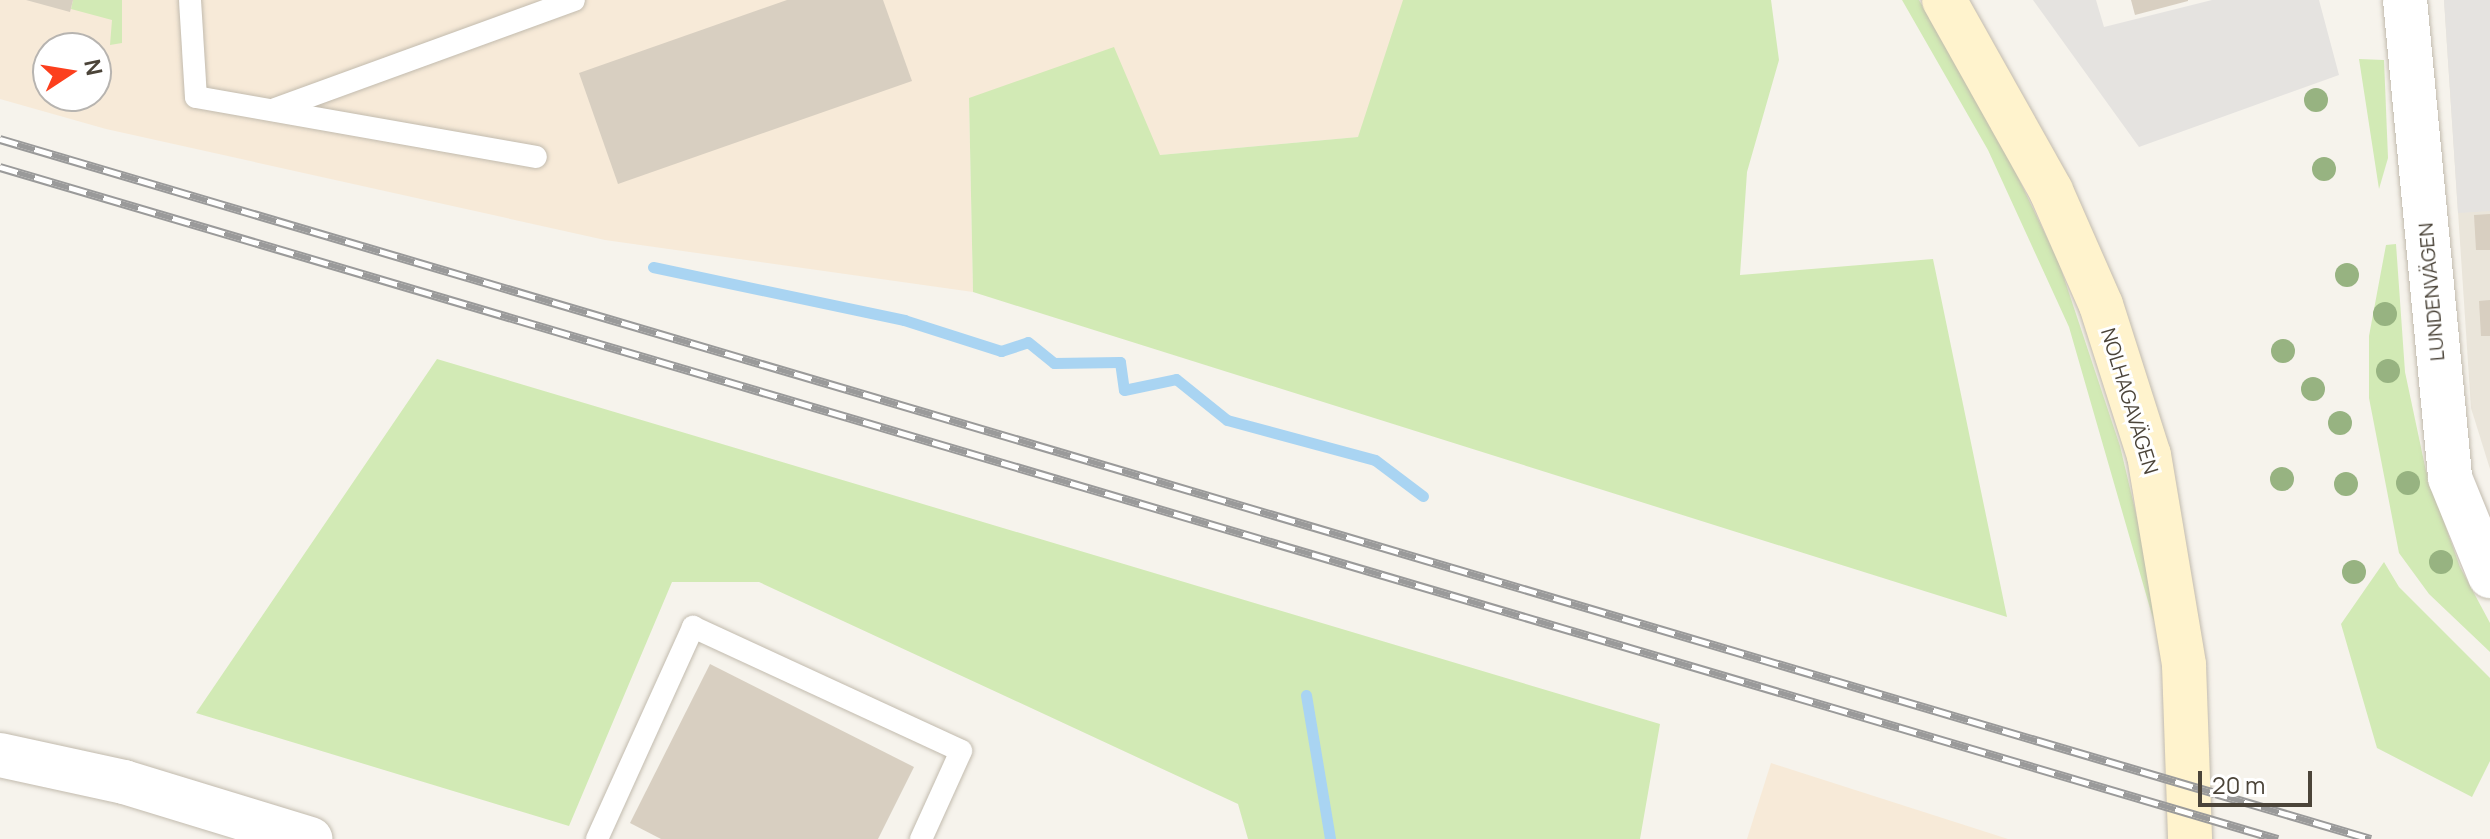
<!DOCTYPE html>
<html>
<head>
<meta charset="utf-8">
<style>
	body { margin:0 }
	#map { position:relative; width:2490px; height:839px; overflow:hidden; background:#f6f3ec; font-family:Manrope,sans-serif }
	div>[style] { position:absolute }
	.residential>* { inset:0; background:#eae5da }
	.commercial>* { inset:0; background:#f7ead8 }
	.green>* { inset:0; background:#d2eab5 }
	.parking>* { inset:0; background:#e5e3e0 }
	.stream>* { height:11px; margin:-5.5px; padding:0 5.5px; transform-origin:5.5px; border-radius:5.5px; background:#a9d4f2 }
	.building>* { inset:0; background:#d8cfc1 }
	.roads { filter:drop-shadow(0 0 2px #c2bbae) drop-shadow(0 0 2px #c2bbae) }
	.lane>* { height:22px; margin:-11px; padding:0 11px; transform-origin:11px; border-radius:11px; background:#fff }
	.street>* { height:44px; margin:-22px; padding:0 22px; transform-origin:22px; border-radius:22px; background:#fff }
	.secondary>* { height:44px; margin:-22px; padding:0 22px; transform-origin:22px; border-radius:22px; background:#fff3cd }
	.rail>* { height:9px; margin-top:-4.5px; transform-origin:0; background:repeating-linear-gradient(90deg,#fff 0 18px,#9a9a9a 0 36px); box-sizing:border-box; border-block:2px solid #9a9a9a }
	.trees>* { width:24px; height:24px; margin:-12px; border-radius:50%; background:#97b381 }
	span { translate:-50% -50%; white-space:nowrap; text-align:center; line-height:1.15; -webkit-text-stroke:6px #fff; paint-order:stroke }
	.street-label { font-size:20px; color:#4b4439 }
	.north { position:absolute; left:32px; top:32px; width:80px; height:80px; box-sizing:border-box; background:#fff; border:2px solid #b7b4b0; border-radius:50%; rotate:78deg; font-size:22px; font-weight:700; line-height:32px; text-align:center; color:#4b4439 }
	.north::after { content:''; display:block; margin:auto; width:28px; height:36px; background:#fc3f1d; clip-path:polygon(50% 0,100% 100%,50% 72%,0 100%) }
	.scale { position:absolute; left:2198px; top:771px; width:114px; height:36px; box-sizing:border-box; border:4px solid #4b4439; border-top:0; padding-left:10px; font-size:24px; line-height:28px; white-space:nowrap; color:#4b4439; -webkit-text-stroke:6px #fff; paint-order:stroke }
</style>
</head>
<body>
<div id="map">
	<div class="residential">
		<div style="clip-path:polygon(2444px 0,2490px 0,2490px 469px,2471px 408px)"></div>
	</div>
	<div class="commercial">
		<div style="clip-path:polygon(evenodd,0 0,1403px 0,1404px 8px,1359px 137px,1160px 155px,969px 98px,973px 292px,605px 240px,106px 129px,0 99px,0 0,48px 48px,96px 48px,96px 96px,48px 96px,48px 48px)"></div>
		<div style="clip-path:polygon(1771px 763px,2008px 839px,1747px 839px)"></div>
	</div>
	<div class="green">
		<div style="clip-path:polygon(73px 0,122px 0,122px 43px,110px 45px,112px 20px,71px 9px)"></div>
		<div style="clip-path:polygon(1403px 0,1771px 0,1779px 60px,1747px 172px,1740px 275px,1933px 259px,2007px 617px,973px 292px,969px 98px,1114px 47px,1160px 155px,1358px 137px)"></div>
		<div style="clip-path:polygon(1902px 0,1919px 0,2006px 152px,2059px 263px,2120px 446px,2146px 556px,2154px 622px,2069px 327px,1988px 150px)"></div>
		<div style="clip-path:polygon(2359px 59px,2384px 60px,2388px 158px,2379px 189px)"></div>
		<div style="clip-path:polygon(2396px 244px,2405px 372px,2426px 471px,2460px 567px,2490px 623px,2490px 652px,2429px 594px,2399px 553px,2369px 398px,2369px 336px,2386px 245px)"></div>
		<div style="clip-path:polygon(437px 359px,1660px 724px,1640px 839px,1248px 839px,1238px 804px,759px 582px,672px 582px,569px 826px,196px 713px)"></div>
		<div style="clip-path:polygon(2384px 562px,2399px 587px,2490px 678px,2490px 761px,2472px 797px,2377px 748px,2341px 624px)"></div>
	</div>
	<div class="parking">
		<div style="clip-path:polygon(2033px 0,2096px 0,2104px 27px,2212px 0,2319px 0,2339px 75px,2139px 147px)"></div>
		<div style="clip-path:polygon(2444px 0,2490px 0,2490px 211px,2458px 213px)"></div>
	</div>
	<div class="stream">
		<div style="left:653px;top:267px;width:257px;rotate:11.9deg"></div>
		<div style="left:904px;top:320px;width:102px;rotate:17.7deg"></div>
		<div style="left:1001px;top:351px;width:28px;rotate:-18deg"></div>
		<div style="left:1028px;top:342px;width:33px;rotate:39deg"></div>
		<div style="left:1054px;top:363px;width:66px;rotate:-0.9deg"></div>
		<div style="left:1120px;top:362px;width:28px;rotate:82deg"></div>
		<div style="left:1124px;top:390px;width:53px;rotate:-11.9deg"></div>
		<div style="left:1176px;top:379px;width:65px;rotate:38.8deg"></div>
		<div style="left:1227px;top:420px;width:153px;rotate:15.1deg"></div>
		<div style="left:1375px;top:460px;width:60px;rotate:36.9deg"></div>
		<div style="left:1306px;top:695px;width:146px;rotate:80.5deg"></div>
	</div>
	<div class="building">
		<div style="clip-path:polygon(26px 0,73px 0,70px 12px)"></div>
		<div style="clip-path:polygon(787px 0,883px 0,912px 81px,618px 184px,579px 73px)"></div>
		<div style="clip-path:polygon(2131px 0,2188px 0,2188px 1px,2135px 15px)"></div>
		<div style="clip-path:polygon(2490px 214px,2490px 250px,2476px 250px,2474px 215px)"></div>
		<div style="clip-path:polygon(2490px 300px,2490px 336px,2481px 336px,2479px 301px)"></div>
		<div style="clip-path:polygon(710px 664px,914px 767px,878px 839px,661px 839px,630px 823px)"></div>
	</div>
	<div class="roads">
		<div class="lane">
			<div style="left:190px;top:0;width:97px;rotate:86.5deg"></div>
			<div style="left:196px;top:97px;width:345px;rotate:10deg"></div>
			<div style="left:275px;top:109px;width:318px;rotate:-20deg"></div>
			<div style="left:597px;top:839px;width:233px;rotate:-65.6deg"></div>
			<div style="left:693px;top:627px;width:295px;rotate:24.8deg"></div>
			<div style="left:961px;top:751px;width:97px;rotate:114.4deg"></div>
		</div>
		<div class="street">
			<div style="left:2405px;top:0;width:480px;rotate:84.6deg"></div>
			<div style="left:2450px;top:478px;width:106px;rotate:67.8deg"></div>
			<div style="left:0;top:755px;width:127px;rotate:12.3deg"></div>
			<div style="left:124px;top:782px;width:195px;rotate:17deg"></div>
		</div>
		<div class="secondary">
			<div style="left:1944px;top:0;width:219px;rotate:60.7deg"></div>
			<div style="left:2051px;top:191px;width:124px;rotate:66.3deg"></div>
			<div style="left:2101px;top:305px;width:157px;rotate:72.3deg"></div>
			<div style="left:2149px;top:455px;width:213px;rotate:80.5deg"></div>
			<div style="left:2184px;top:665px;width:174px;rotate:88deg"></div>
		</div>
	</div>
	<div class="rail">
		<div style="left:0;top:139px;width:2472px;rotate:16.45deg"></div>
		<div style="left:0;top:167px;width:2375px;rotate:16.44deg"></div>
	</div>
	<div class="trees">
		<div style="left:2316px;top:100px"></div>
		<div style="left:2324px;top:169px"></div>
		<div style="left:2347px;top:275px"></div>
		<div style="left:2385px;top:314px"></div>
		<div style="left:2283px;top:351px"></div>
		<div style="left:2388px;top:371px"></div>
		<div style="left:2313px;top:389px"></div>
		<div style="left:2340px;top:423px"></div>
		<div style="left:2282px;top:479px"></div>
		<div style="left:2408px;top:483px"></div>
		<div style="left:2346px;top:484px"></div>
		<div style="left:2441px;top:562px"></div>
		<div style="left:2354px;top:572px"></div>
	</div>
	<div class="street-label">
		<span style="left:2431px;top:292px;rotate:-95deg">LUNDENVÄGEN</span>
		<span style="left:2130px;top:401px;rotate:73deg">NOLHAGAVÄGEN</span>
	</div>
	<div class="north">N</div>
	<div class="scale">20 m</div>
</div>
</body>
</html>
